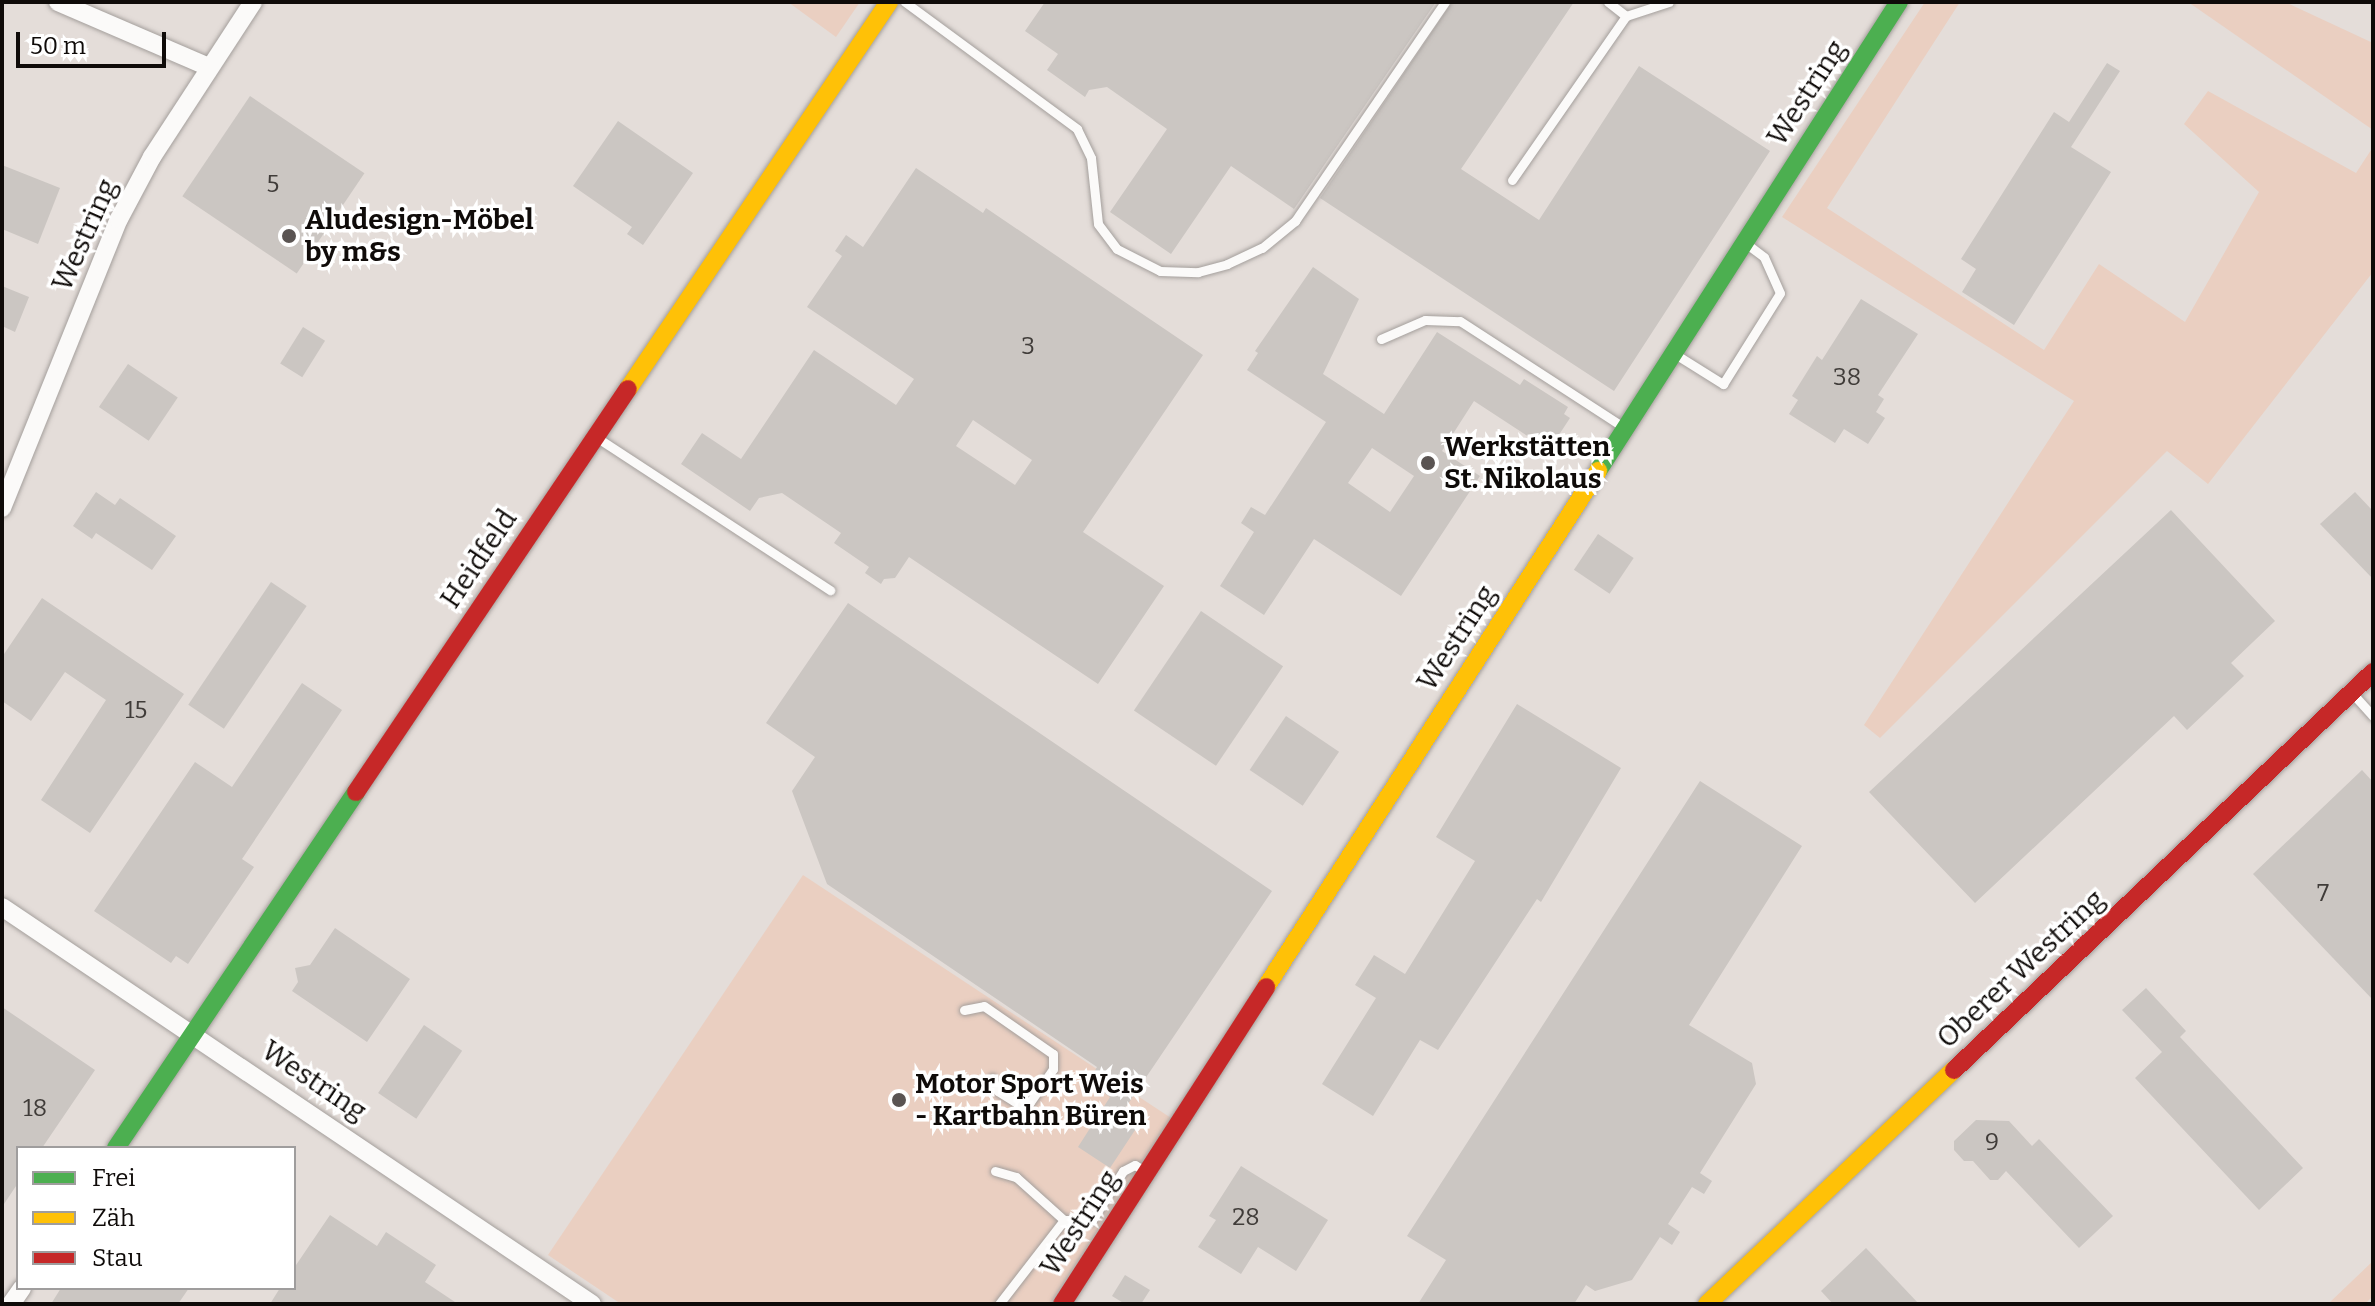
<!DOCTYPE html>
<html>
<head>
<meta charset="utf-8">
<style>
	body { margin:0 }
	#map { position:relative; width:2375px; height:1306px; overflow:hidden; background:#e4ddd9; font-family:Bitter,serif }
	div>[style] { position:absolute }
	.green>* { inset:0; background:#eacfc1 }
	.building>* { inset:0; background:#cbc6c2; transform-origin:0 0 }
	.roads { filter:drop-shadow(0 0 2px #a49f9c) drop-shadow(0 0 2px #a49f9c) }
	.lane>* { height:9px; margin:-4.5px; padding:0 4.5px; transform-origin:4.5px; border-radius:4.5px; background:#fbfaf9 }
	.street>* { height:18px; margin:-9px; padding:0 9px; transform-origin:9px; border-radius:9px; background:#fbfaf9 }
	.fast>* { height:18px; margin:-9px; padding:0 9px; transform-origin:9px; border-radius:9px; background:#4caf50 }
	.slow>* { height:18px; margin:-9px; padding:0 9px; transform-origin:9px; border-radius:9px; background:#ffc107 }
	.jam>* { height:18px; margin:-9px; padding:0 9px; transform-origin:9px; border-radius:9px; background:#c62828 }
	.dots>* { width:22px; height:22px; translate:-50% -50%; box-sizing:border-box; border:4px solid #fff; border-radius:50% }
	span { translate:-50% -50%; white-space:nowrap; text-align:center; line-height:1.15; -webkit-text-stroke:7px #fff; paint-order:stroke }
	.number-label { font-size:24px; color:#403c39 }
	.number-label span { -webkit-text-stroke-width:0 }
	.street-label { font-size:28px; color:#0f0b09 }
	.poi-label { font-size:28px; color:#0f0b09; font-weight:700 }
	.left { translate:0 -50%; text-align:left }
	.frame { position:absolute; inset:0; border:4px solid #0f0b09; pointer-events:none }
	.legend { position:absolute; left:16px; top:1146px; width:280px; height:144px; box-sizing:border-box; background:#fff; border:2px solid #9f9d9d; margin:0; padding:10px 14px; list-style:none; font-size:24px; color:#0f0b09 }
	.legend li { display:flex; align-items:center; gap:16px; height:40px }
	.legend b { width:40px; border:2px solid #9f9d9d }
	.scale { position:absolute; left:16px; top:32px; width:150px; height:36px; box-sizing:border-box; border:4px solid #0f0b09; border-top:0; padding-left:10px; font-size:24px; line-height:28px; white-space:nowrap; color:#0f0b09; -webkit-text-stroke:6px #fff; paint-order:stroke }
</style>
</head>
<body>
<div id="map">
	<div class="green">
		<div style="clip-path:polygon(788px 2px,860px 2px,836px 37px)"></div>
		<div style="clip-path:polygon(1925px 2px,1960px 2px,1827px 208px,2044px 350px,2099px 264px,2185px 322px,2259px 192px,2184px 124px,2208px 91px,2356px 173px,2373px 147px,2373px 272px,2208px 484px,2167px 451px,1880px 738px,1864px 725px,2074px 401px,1782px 217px)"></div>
		<div style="clip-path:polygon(2188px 2px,2285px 2px,2373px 43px,2373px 130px)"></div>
		<div style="clip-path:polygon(803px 875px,1171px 1118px,1050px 1304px,621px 1304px,548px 1255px)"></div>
		<div style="clip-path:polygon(2373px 1261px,2373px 1296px,2365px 1304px,2328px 1304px)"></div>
	</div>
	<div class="building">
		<div style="clip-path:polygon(1045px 2px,1436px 2px,1294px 209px,1231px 166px,1171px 254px,1110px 212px,1167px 129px,1107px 87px,1089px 90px,1085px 97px,1047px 70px,1058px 54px,1025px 31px)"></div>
		<div style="clip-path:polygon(1452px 2px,1574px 2px,1461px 169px,1539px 220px,1639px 66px,1770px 151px,1614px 391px,1320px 198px)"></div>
		<div style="clip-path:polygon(2107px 63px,2120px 71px,2071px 147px,2111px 172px,2014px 325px,1962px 292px,1976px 269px,1961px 259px,2054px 112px,2069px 122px)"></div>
		<div style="left:250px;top:96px;width:138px;height:121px;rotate:34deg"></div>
		<div style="clip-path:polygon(618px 121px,693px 173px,643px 245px,627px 234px,632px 227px,573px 186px)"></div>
		<div style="clip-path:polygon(2px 165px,60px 188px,38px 244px,2px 229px)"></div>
		<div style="clip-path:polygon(evenodd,916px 168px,983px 213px,986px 208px,1203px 355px,1083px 532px,1164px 586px,1098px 684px,909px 557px,895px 578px,884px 579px,881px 584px,865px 573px,869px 567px,834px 543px,841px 533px,782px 493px,759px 498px,750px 511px,681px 464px,702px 433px,741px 459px,814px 350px,896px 405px,914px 379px,807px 307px,842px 256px,835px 251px,846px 235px,863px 247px,916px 168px,973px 420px,1032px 460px,1015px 485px,956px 446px,973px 420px)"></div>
		<div style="clip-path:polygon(evenodd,1313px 267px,1359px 299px,1323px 374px,1384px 414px,1437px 332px,1520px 385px,1524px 379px,1568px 407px,1564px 414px,1570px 418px,1549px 450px,1474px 401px,1442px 451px,1480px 476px,1401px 596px,1314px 539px,1264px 615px,1220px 586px,1254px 532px,1241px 523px,1251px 507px,1265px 515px,1326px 422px,1247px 370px,1258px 353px,1255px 351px,1313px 267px,1372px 448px,1414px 476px,1390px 512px,1348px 483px,1372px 448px)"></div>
		<div style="clip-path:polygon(2px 286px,29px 297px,15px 332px,2px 326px)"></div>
		<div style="clip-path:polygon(1861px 299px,1918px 334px,1878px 395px,1884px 399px,1876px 412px,1885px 418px,1868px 444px,1844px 429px,1835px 443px,1789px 414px,1798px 400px,1792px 396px,1817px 356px,1822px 360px)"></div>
		<div style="left:303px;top:327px;width:26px;height:43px;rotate:32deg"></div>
		<div style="left:128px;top:364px;width:60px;height:52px;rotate:34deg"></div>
		<div style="clip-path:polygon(96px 492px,115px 505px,120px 498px,176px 536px,152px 570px,96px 533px,92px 539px,73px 526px)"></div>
		<div style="clip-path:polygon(2355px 492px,2373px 511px,2373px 579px,2320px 524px)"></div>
		<div style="clip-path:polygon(2171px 510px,2275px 621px,2231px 663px,2244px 676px,2187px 730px,2174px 716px,1975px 903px,1869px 792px)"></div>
		<div style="left:1598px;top:534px;width:43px;height:43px;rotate:34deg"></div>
		<div style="left:271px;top:582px;width:43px;height:148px;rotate:34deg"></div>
		<div style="clip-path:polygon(42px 598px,184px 694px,90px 833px,41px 800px,106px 700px,65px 672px,31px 721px,2px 701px,2px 657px)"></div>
		<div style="clip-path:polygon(848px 603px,1272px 891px,1126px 1107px,1143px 1118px,1110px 1168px,1078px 1147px,1110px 1097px,1088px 1082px,1097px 1067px,827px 884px,792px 791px,815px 757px,766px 723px)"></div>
		<div style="left:1201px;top:611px;width:99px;height:120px;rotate:34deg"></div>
		<div style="clip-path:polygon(302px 683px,342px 710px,242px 859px,254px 867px,188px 964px,176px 956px,171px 963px,94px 911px,195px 762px,232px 787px)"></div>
		<div style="clip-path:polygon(1517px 704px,1621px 768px,1541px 902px,1537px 899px,1438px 1050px,1420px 1040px,1373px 1116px,1322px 1084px,1376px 998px,1355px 985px,1374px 955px,1405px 974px,1475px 861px,1436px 837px)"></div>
		<div style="left:1286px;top:716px;width:64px;height:65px;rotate:34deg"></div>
		<div style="clip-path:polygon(2362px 770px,2373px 782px,2373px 1000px,2253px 874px)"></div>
		<div style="clip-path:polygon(1700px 781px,1802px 846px,1689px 1025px,1752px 1063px,1756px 1084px,1700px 1173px,1712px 1181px,1704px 1194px,1692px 1187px,1668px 1224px,1680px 1232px,1672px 1245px,1660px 1237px,1632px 1280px,1595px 1291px,1586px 1285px,1574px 1304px,1418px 1304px,1446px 1260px,1407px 1236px)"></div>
		<div style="clip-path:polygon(335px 928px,410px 979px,367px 1042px,292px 991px,298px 982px,295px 968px,310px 965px)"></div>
		<div style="clip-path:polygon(2146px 988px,2186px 1031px,2180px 1037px,2303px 1168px,2259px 1210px,2135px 1078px,2162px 1052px,2122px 1010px)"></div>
		<div style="clip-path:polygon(2px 1007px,95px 1070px,42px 1148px,18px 1148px,18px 1183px,2px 1207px)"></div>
		<div style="left:424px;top:1025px;width:46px;height:82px;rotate:34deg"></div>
		<div style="clip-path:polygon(1976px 1120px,2009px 1121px,2032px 1146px,2039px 1139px,2113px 1216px,2079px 1248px,2006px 1171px,1998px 1180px,1990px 1180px,1973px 1161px,1964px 1161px,1954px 1150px,1954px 1141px)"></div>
		<div style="clip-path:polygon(1241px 1166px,1328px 1220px,1296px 1271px,1258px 1247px,1241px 1274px,1198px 1247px,1216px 1220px,1209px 1216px)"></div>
		<div style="clip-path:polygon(330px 1215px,377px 1246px,386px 1232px,436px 1265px,425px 1282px,458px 1304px,270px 1304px,280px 1288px,294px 1288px,294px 1268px)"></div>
		<div style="clip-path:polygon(1866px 1248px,1919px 1304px,1833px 1304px,1821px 1291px)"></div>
		<div style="clip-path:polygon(1125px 1275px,1150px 1290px,1141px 1304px,1125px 1304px,1112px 1296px)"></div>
		<div style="clip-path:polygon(61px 1288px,189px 1288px,178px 1304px,51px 1304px)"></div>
	</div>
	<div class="roads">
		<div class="lane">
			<div style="left:905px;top:2px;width:214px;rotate:36.4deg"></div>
			<div style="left:1077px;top:129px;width:32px;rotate:64deg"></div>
			<div style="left:1091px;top:158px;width:66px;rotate:83.9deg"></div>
			<div style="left:1098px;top:224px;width:31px;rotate:53deg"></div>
			<div style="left:1117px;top:249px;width:48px;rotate:27.1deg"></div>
			<div style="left:1160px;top:271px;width:38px;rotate:2deg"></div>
			<div style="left:1198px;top:272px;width:30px;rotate:-15deg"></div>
			<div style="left:1227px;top:264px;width:38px;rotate:-25deg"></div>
			<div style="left:1262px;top:248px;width:43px;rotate:-39.3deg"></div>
			<div style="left:1295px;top:221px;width:265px;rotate:-55.6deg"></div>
			<div style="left:1608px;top:2px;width:23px;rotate:38deg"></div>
			<div style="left:1626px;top:16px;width:45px;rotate:-18deg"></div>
			<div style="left:1512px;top:180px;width:200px;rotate:-55.2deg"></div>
			<div style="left:1381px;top:339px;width:48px;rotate:-23.4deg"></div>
			<div style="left:1425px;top:320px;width:35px;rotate:2deg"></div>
			<div style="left:1460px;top:321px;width:197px;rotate:33deg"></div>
			<div style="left:1675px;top:354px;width:57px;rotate:32deg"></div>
			<div style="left:1723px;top:384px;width:107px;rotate:-57.9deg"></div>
			<div style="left:1780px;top:293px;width:39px;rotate:-114deg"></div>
			<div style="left:1764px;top:257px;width:21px;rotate:-143deg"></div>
			<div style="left:596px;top:437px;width:280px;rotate:33.2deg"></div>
			<div style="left:2354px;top:695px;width:28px;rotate:48deg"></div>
			<div style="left:964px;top:1010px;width:20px;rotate:-11deg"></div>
			<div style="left:984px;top:1006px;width:84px;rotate:34.8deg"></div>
			<div style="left:1053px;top:1054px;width:15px;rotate:90deg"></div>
			<div style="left:1053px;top:1069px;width:40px;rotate:124.9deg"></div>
			<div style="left:1030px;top:1102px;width:10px;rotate:163deg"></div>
			<div style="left:1020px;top:1105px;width:26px;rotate:-148deg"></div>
			<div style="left:998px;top:1091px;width:14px;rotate:-115deg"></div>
			<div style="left:995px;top:1171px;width:22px;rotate:16deg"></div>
			<div style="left:1016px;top:1177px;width:64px;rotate:41.9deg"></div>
			<div style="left:1064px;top:1220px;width:28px"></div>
			<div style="left:1092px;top:1220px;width:58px;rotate:-57.7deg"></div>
			<div style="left:1123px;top:1171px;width:13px;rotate:-27deg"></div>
			<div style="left:1135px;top:1165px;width:13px;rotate:32deg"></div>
			<div style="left:999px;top:1304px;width:106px;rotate:-52.3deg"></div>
		</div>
		<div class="street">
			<div style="left:58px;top:2px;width:164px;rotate:23.3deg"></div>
			<div style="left:2px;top:508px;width:312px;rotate:-68deg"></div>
			<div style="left:119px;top:219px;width:70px;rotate:-62deg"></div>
			<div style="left:152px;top:157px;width:185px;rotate:-56.9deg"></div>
			<div style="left:2px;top:907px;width:711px;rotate:33.94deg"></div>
			<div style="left:11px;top:1304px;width:19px;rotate:-55deg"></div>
		</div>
		<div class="fast">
			<div style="left:1598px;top:471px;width:557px;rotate:-57.31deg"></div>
			<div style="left:116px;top:1148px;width:429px;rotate:-56deg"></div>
		</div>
		<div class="slow">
			<div style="left:628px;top:389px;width:467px;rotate:-56deg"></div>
			<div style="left:1266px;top:987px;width:614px;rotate:-57.24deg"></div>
			<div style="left:1707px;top:1304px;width:340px;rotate:-43.5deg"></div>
		</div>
		<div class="jam">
			<div style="left:356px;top:792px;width:486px;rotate:-56deg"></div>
			<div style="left:1954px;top:1070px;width:578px;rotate:-43.53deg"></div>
			<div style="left:1062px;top:1304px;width:377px;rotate:-57.2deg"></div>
		</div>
	</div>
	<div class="dots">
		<div style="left:289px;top:236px;background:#5a5452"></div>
		<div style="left:1428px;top:463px;background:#5a5452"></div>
		<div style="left:899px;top:1100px;background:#5a5452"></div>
	</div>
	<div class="number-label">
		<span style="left:273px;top:185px">5</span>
		<span style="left:1028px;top:347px">3</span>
		<span style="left:1847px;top:378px">38</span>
		<span style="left:136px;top:711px">15</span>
		<span style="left:2323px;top:894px">7</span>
		<span style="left:35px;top:1109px">18</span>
		<span style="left:1992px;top:1143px">9</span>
		<span style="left:1246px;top:1218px">28</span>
	</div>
	<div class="street-label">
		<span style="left:1807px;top:93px;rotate:-57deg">Westring</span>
		<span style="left:85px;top:235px;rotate:-66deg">Westring</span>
		<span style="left:479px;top:559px;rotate:-56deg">Heidfeld</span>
		<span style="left:1457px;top:638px;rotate:-57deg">Westring</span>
		<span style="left:2021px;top:969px;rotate:-43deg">Oberer Westring</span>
		<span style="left:314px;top:1081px;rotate:34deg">Westring</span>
		<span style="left:1080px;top:1223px;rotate:-57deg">Westring</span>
	</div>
	<div class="poi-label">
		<span class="left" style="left:305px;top:236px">Aludesign-Möbel<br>by m&amp;s</span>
		<span class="left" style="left:1444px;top:463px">Werkstätten<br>St. Nikolaus</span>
		<span class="left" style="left:915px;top:1100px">Motor Sport Weis<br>- Kartbahn Büren</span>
	</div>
	<div class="frame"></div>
	<ul class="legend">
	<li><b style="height:10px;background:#4caf50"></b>Frei</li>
	<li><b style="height:10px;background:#ffc107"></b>Zäh</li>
	<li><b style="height:10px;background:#c62828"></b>Stau</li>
	</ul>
	<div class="scale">50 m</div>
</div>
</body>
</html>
